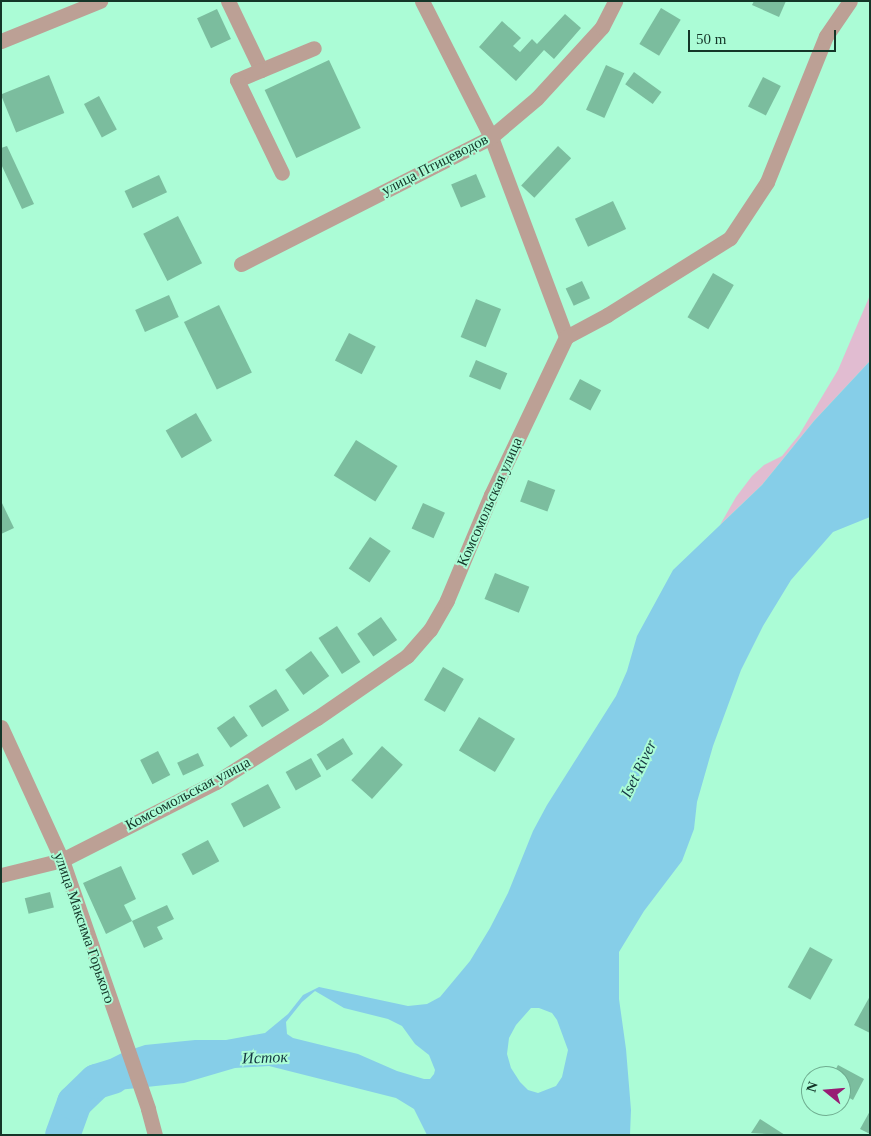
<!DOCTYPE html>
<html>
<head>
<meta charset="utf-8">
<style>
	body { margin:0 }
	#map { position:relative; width:871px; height:1136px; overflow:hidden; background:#abfcd6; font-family:"Times New Roman",serif }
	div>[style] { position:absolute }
	.green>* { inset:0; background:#e1bcd1 }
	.water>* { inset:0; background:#86cee8 }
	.river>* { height:35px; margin:-17.5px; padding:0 17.5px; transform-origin:17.5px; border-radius:17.5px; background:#86cee8 }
	.building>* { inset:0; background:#7bbd9e; transform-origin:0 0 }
	.minor>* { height:15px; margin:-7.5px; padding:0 7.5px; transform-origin:7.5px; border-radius:7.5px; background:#bca095 }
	span { translate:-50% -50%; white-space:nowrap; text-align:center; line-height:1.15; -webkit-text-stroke:4px #abfcd6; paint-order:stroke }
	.street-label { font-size:15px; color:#143628 }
	.water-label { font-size:16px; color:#153743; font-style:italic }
	.frame { position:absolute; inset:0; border:2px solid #143628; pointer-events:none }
	.north { position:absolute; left:801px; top:1066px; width:50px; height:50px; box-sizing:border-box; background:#abfcd6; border:1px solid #6fad90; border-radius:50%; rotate:287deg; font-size:14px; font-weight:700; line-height:20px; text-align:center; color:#143628 }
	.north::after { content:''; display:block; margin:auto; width:18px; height:22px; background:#981c74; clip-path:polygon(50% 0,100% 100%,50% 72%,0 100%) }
	.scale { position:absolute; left:688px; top:30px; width:148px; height:22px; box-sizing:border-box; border:2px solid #143628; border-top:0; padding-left:6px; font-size:15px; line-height:18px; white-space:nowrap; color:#143628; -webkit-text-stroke:4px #abfcd6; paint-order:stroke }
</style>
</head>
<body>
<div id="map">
	<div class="green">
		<div style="clip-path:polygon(870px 295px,870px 361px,814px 421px,762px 485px,720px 525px,736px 497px,752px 476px,764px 465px,782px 456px,799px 435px,838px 370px)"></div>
	</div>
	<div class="water">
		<div style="clip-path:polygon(evenodd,870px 361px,870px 517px,833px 532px,791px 580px,763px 626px,741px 670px,713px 746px,697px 802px,694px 829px,682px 861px,644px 911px,619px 952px,619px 999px,626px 1049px,631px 1110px,630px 1135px,427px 1135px,414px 1109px,396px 1098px,269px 1066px,235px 1068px,184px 1083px,109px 1091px,84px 1102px,74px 1102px,71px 1094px,74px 1087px,86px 1071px,124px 1052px,145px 1045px,195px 1040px,226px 1040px,265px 1033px,288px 1014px,303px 995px,319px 987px,408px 1006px,427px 1004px,440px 997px,470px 961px,490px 928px,508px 893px,533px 831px,547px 805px,616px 696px,627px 671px,637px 636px,673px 570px,762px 485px,814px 421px,870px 361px,315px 991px,344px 1008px,388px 1019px,402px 1026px,415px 1044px,429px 1055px,435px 1070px,434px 1074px,430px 1079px,424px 1079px,397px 1071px,358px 1054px,293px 1038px,287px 1034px,286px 1022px,302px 1002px,315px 991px,870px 361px,531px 1008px,539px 1008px,552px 1013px,557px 1020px,568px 1050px,562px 1077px,556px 1086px,538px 1093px,528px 1090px,520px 1082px,511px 1068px,507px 1054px,509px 1038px,516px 1025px,531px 1008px)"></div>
	</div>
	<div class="river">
		<div style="left:62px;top:1135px;width:35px;rotate:-70deg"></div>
		<div style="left:74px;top:1102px;width:30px;rotate:-44deg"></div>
		<div style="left:96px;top:1081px;width:17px;rotate:-17deg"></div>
	</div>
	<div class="building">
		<div style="clip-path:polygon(754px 1px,786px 1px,779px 17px,752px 5px)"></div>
		<div style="left:661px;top:8px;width:23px;height:42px;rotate:31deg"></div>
		<div style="left:217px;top:9px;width:33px;height:22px;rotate:65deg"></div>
		<div style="clip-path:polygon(565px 14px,581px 28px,554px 59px,544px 50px,516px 81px,479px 47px,502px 21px,521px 38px,513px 46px,520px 52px,532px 39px,537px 44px)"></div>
		<div style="left:329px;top:60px;width:75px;height:71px;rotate:65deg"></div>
		<div style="left:606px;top:65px;width:20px;height:49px;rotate:24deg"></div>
		<div style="left:634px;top:72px;width:34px;height:15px;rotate:36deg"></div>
		<div style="left:49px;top:75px;width:41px;height:52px;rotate:68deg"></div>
		<div style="left:763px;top:77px;width:20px;height:33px;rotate:27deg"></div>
		<div style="left:99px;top:96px;width:38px;height:17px;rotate:62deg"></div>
		<div style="clip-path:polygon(7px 146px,34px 204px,22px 209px,1px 164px,1px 148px)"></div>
		<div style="left:558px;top:146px;width:18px;height:54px;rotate:43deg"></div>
		<div style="left:476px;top:174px;width:25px;height:27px;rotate:67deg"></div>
		<div style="left:159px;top:175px;width:19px;height:38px;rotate:65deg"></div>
		<div style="left:613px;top:201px;width:31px;height:42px;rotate:65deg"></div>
		<div style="left:178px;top:216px;width:53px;height:39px;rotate:63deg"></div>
		<div style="left:713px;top:273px;width:24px;height:51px;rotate:30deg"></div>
		<div style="left:582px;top:281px;width:19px;height:18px;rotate:65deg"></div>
		<div style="left:169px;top:295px;width:24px;height:37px;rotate:66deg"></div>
		<div style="left:476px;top:299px;width:27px;height:41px;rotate:22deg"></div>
		<div style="left:219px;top:305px;width:75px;height:39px;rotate:64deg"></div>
		<div style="left:349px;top:333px;width:30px;height:31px;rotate:27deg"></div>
		<div style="left:476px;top:360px;width:34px;height:18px;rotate:23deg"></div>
		<div style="left:580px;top:379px;width:24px;height:23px;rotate:28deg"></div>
		<div style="left:196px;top:413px;width:32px;height:35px;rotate:60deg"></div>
		<div style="left:356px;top:440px;width:49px;height:42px;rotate:32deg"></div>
		<div style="left:528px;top:480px;width:29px;height:23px;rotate:20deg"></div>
		<div style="clip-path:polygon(1px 501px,14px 528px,1px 534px)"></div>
		<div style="left:423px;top:503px;width:24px;height:28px;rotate:24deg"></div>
		<div style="left:370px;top:537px;width:25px;height:38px;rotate:34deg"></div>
		<div style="left:495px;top:573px;width:37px;height:28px;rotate:22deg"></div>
		<div style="left:381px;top:617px;width:28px;height:29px;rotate:55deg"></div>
		<div style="left:337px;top:626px;width:43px;height:22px;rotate:57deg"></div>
		<div style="left:311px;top:651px;width:31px;height:32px;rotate:54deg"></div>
		<div style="left:443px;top:667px;width:24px;height:38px;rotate:30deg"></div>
		<div style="left:276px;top:689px;width:25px;height:32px;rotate:58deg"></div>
		<div style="left:234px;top:716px;width:24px;height:21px;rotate:55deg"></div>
		<div style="left:479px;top:717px;width:42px;height:39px;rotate:31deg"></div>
		<div style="left:343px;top:738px;width:19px;height:31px;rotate:58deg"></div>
		<div style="left:382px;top:746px;width:28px;height:46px;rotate:42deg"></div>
		<div style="left:158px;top:751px;width:27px;height:20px;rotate:63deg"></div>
		<div style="left:198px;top:753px;width:14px;height:23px;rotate:65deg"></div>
		<div style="left:311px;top:758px;width:21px;height:29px;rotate:61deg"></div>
		<div style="left:268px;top:784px;width:27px;height:42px;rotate:62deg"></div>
		<div style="left:208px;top:840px;width:24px;height:30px;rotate:62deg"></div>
		<div style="clip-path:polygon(121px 866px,136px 899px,124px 905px,132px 921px,106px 934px,83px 883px)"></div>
		<div style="left:50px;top:892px;width:16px;height:26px;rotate:76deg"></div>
		<div style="clip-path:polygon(167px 905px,174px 919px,157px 927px,163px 939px,144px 948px,132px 921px)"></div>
		<div style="left:810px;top:947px;width:26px;height:46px;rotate:29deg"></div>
		<div style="clip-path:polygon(870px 996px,870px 1033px,854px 1025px)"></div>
		<div style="clip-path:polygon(838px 1065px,864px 1079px,853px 1100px,841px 1093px,841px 1076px,832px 1076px)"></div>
		<div style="clip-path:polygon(870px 1111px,870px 1134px,860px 1129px)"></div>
		<div style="clip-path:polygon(760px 1119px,785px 1135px,751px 1133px)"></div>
	</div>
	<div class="minor">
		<div style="left:228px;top:1px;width:76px;rotate:64.4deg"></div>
		<div style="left:261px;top:70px;width:57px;rotate:-22.5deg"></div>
		<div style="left:422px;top:1px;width:153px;rotate:63.1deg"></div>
		<div style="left:491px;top:137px;width:214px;rotate:69.4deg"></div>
		<div style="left:1px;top:41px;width:107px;rotate:-22deg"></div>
		<div style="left:261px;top:70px;width:26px;rotate:157deg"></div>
		<div style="left:237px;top:80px;width:103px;rotate:64.2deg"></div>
		<div style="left:241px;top:264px;width:280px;rotate:-26.9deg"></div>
		<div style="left:491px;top:137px;width:60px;rotate:-40.3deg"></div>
		<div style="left:537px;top:98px;width:96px;rotate:-47.5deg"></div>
		<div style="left:602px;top:27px;width:29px;rotate:-63deg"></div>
		<div style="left:1px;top:727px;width:146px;rotate:65.4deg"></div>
		<div style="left:62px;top:860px;width:263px;rotate:70.9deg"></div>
		<div style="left:148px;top:1109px;width:27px;rotate:75deg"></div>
		<div style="left:1px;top:875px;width:63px;rotate:-13.8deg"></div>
		<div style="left:62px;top:860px;width:173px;rotate:-26.9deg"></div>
		<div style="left:216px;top:782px;width:120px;rotate:-32.4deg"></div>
		<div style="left:317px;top:718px;width:109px;rotate:-34.6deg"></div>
		<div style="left:407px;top:656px;width:35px;rotate:-49deg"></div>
		<div style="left:430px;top:630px;width:34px;rotate:-60deg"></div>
		<div style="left:447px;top:600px;width:114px;rotate:-67.3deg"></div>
		<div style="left:491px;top:495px;width:175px;rotate:-64.6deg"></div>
		<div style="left:566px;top:337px;width:47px;rotate:-28.2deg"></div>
		<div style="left:607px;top:315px;width:145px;rotate:-32deg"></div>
		<div style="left:730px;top:238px;width:67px;rotate:-56.5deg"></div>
		<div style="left:767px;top:182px;width:157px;rotate:-68deg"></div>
		<div style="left:826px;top:36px;width:42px;rotate:-55.6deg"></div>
	</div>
	<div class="street-label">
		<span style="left:435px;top:165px;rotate:-27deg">улица Птицеводов</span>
		<span style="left:490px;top:502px;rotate:-66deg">Комсомольская улица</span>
		<span style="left:188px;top:794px;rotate:-28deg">Комсомольская улица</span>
		<span style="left:84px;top:928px;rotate:71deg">улица Максима Горького</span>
	</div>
	<div class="water-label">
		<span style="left:639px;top:769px;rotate:-64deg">Iset River</span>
		<span style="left:265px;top:1058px;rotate:-2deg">Исток</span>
	</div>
	<div class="frame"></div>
	<div class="north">N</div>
	<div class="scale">50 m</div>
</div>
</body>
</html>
